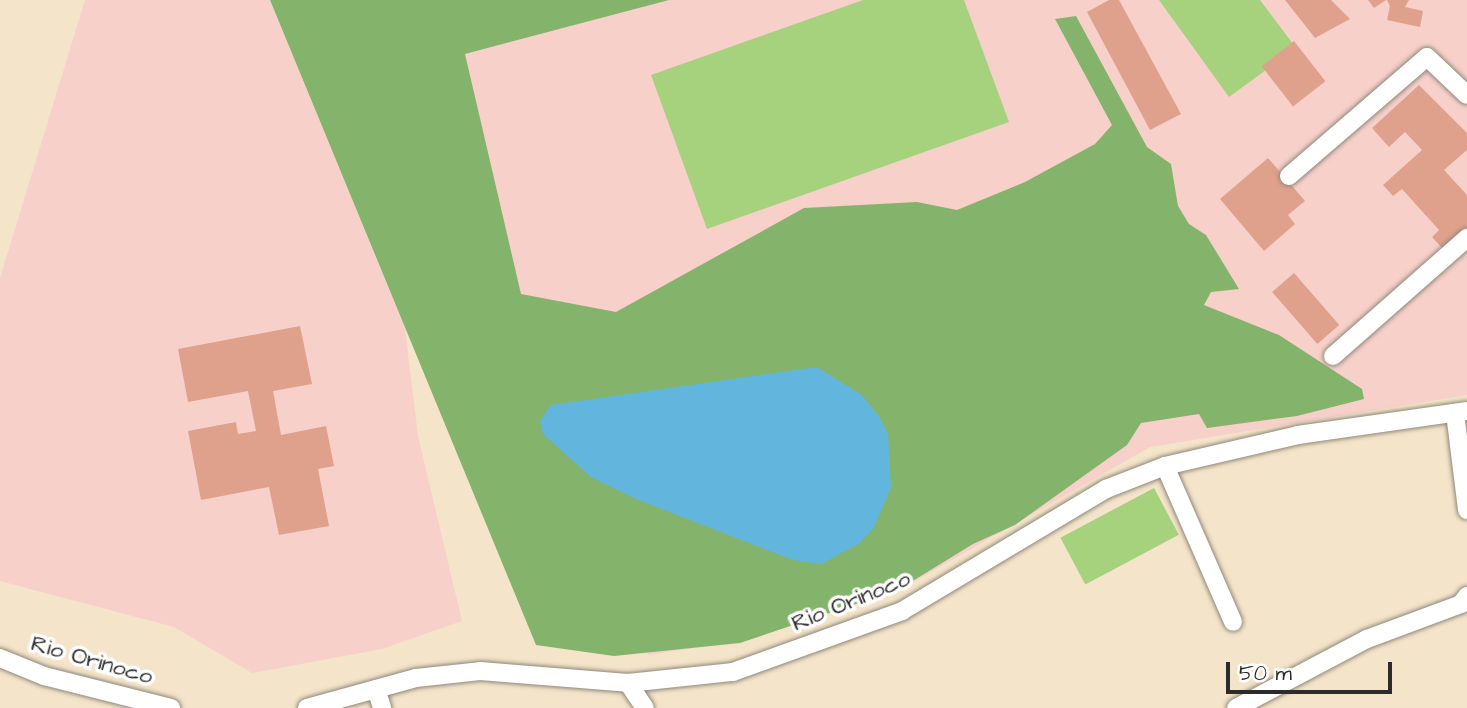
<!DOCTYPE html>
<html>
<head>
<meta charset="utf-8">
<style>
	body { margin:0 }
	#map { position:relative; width:1467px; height:708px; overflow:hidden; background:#f4e4ca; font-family:"Architects Daughter",sans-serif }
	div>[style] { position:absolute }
	.built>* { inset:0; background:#f7d0ca }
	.green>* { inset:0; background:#a6d17d; transform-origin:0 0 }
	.forest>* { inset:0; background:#84b36c }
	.water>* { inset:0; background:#62b6de }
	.building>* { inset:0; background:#e0a18c; transform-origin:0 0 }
	.roads { filter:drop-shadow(0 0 2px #90887a) drop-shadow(0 0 2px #90887a) }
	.street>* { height:18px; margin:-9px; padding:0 9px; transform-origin:9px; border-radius:9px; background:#fff }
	span { translate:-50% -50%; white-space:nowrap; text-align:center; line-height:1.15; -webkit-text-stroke:7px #fff; paint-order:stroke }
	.street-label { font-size:23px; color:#2b2b2b }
	.scale { position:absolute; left:1226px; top:662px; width:166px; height:32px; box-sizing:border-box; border:4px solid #2b2b2b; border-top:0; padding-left:9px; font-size:21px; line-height:24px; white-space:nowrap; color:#2b2b2b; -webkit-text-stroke:5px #fff; paint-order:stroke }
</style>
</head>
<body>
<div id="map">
	<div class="built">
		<div style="clip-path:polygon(85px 0,270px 0,405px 328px,418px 436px,462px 621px,382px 649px,252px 673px,174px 627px,0 581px,0 278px)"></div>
		<div style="clip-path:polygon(388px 0,1467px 0,1467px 395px,1150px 447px,896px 592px,736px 641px,649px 655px,492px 434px)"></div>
	</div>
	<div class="green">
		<div style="clip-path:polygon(863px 0,964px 0,1009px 122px,707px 229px,651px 75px)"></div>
		<div style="clip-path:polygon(1159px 0,1260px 0,1296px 48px,1229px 97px)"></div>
		<div style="left:1154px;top:488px;width:53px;height:106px;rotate:62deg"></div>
	</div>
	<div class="forest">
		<div style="clip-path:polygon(270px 0,669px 0,465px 54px,521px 294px,616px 312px,804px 208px,917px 202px,957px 210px,1025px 182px,1095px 144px,1112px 125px,1055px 19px,1076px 16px,1147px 147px,1171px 164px,1178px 206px,1189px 224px,1206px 235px,1239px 289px,1211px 292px,1204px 305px,1279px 335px,1362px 389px,1364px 399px,1297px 416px,1207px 428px,1199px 414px,1141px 423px,1127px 445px,1015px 525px,973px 544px,898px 590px,740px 643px,614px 656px,536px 645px)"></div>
	</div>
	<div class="water">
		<div style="clip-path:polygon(817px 367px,862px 395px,878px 415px,888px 434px,891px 487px,874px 527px,860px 543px,821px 564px,793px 560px,636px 499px,591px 477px,543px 434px,540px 421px,551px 405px)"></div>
	</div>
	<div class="building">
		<div style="clip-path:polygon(1109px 0,1119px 0,1181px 114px,1150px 130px,1087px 12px)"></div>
		<div style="clip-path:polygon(1285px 0,1331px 0,1350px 19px,1315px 38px)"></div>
		<div style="clip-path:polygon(1368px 0,1386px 0,1374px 8px)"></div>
		<div style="clip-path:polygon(1387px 0,1409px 0,1405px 7px,1423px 11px,1420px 27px,1387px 20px,1390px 6px)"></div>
		<div style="left:1294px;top:41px;width:51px;height:41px;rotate:52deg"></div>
		<div style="clip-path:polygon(1419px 85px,1467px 133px,1467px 150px,1444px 170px,1467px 195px,1467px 228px,1443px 249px,1432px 237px,1439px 230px,1402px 189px,1393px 196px,1383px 185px,1422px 150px,1405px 132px,1389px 147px,1372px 128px)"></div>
		<div style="clip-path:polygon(1268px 158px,1305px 201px,1288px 215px,1295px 224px,1264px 251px,1220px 199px)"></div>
		<div style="left:1294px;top:273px;width:69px;height:29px;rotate:49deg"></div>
		<div style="clip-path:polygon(300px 326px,312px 384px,273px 391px,281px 435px,326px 426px,334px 466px,318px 469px,329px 526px,279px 535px,269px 487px,201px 500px,188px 431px,236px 422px,238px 434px,256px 431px,248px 391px,188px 402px,178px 349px)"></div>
	</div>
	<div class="roads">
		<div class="street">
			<div style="left:1289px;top:176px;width:182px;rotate:-40.8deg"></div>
			<div style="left:1427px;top:57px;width:55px;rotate:43.5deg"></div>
			<div style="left:1333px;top:356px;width:179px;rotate:-41.4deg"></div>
			<div style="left:1455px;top:413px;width:98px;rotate:82.9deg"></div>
			<div style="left:1165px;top:466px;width:170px;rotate:66.4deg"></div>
			<div style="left:0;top:658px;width:48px;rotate:22.2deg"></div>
			<div style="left:44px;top:676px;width:131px;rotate:14.1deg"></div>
			<div style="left:628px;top:683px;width:30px;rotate:56deg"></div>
			<div style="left:376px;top:689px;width:20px;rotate:72deg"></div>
			<div style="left:307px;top:708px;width:113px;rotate:-15.4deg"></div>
			<div style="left:416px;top:678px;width:64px;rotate:-6.2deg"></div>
			<div style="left:480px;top:671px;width:148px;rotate:4.6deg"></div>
			<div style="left:628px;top:683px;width:106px;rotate:-6deg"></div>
			<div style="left:733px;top:672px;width:180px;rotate:-19.8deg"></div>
			<div style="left:902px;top:611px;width:238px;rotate:-30.9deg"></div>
			<div style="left:1106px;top:489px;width:63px;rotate:-21.3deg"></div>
			<div style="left:1165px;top:466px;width:137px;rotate:-13.1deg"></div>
			<div style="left:1298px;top:435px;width:171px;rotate:-8.1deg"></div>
			<div style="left:1236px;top:708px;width:148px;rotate:-27.8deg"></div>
			<div style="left:1367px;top:639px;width:100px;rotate:-20.4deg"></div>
			<div style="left:1461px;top:604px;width:10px;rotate:-53deg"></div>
		</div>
	</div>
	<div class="street-label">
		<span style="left:851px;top:601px;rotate:-22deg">Rio Orinoco</span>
		<span style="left:92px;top:660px;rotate:16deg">Rio Orinoco</span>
	</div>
	<div class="scale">50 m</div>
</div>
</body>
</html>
